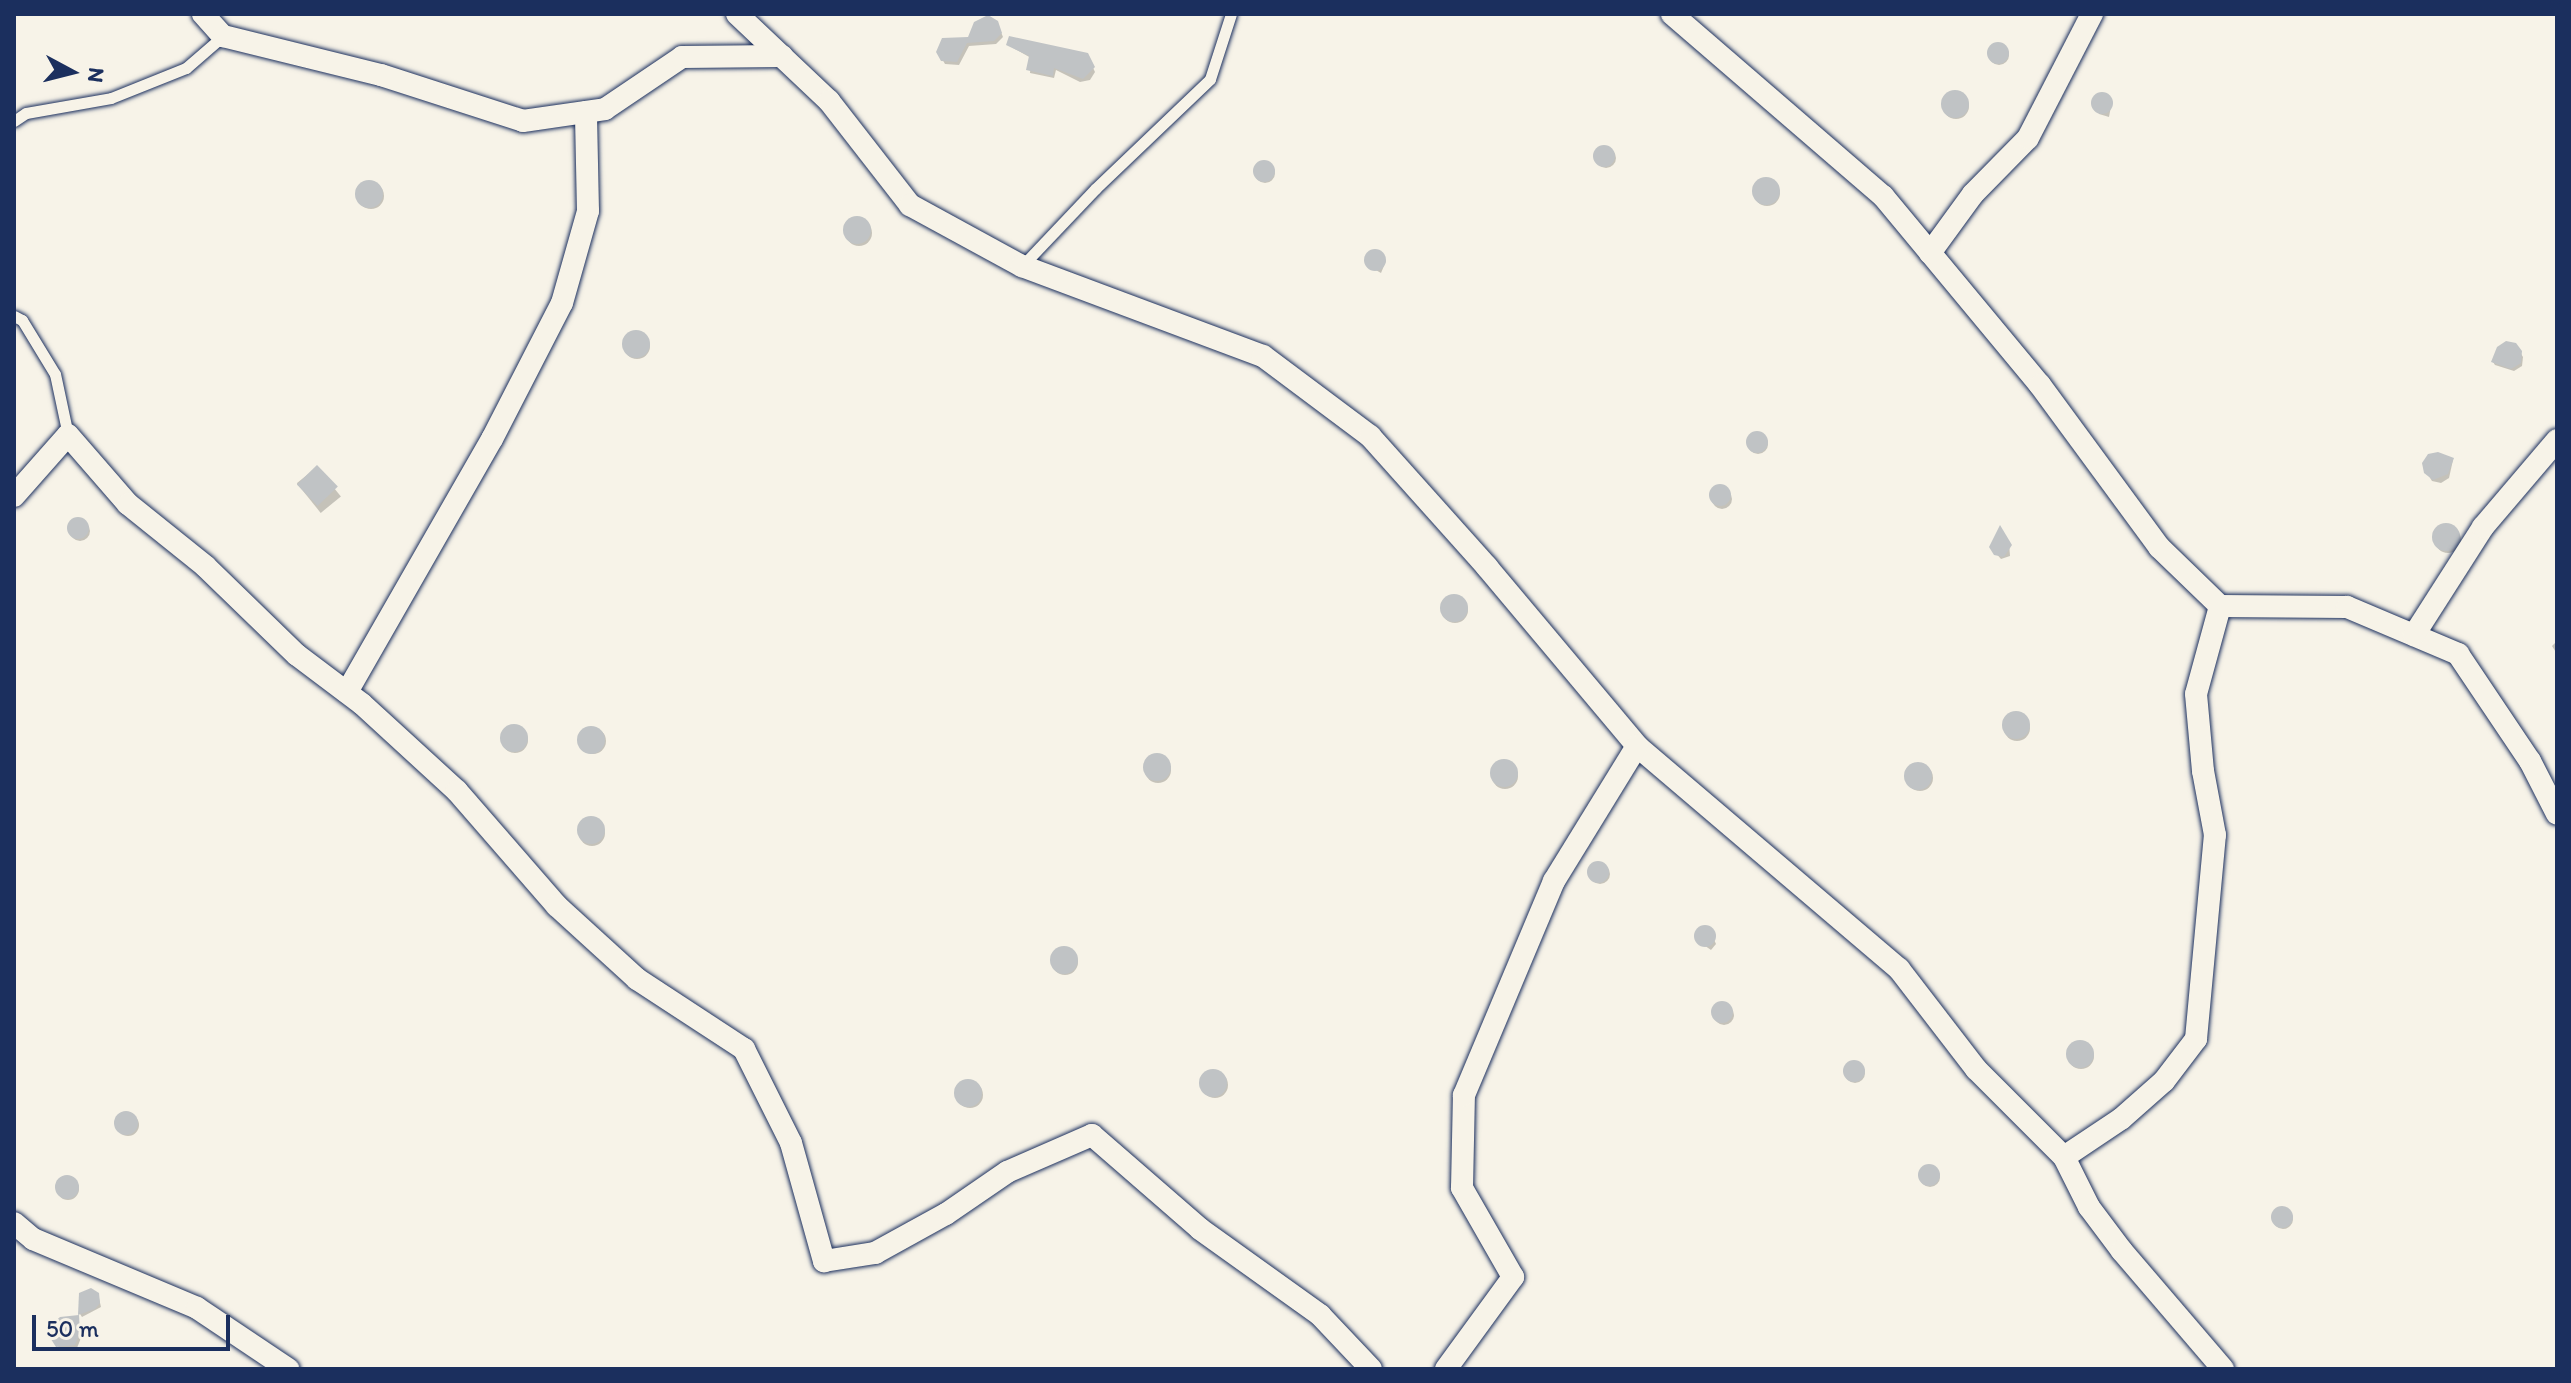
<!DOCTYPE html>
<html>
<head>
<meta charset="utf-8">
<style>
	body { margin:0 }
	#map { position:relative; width:2571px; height:1383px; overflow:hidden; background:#f7f3e8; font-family:Itim,sans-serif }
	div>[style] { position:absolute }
	.shadow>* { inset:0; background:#0003; transform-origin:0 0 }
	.round { border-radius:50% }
	.building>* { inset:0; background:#c0c3c5; transform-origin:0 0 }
	.roads { filter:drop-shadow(0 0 2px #1b2f5e) drop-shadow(0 0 2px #1b2f5e) }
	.lane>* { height:11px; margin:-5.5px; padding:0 5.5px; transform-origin:5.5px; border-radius:5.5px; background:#f7f3e8 }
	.street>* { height:22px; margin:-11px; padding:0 11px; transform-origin:11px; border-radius:11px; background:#f7f3e8 }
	span { translate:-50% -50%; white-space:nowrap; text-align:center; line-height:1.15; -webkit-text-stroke:6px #f7f3e8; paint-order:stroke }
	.frame { position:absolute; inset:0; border:16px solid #1b2f5e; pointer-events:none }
	.north { position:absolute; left:32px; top:32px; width:80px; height:80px; -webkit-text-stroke:6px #f7f3e8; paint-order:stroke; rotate:97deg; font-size:22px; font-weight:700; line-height:32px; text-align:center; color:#1b2f5e }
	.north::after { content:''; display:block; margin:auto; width:28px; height:36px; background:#1b2f5e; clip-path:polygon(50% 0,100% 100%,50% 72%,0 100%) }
	.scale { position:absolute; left:32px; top:1315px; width:198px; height:36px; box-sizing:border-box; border:4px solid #1b2f5e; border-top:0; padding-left:10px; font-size:24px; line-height:28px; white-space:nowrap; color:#1b2f5e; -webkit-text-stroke:6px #f7f3e8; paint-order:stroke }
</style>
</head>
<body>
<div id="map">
	<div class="shadow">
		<div style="clip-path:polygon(999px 27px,1003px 37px,996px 44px,969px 46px,959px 65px,945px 64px,938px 52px)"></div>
		<div style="clip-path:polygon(1008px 45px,1087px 55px,1095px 72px,1090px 80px,1080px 82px,1056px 70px,1054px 78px,1030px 73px,1031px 58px)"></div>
		<div class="round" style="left:1989px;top:45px;width:20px;height:20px"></div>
		<div class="round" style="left:1943px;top:93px;width:26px;height:26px"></div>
		<div style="clip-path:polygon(2097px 95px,2112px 101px,2109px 117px,2099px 114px,2093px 103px)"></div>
		<div class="round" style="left:1596px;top:148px;width:20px;height:20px"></div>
		<div class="round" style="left:1255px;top:163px;width:20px;height:20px"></div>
		<div class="round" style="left:1754px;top:180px;width:26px;height:26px"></div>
		<div class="round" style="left:358px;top:183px;width:26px;height:26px"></div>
		<div class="round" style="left:846px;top:220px;width:26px;height:26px"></div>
		<div style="clip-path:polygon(1372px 251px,1379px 252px,1386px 261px,1381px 273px,1367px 265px,1366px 257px)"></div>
		<div class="round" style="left:624px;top:333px;width:26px;height:26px"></div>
		<div style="clip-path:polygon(2515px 344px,2523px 357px,2522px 366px,2514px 371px,2495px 365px,2493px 362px)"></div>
		<div class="round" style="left:1748px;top:434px;width:20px;height:20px"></div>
		<div style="clip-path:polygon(2453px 460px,2449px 478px,2441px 483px,2432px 481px,2424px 468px)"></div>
		<div style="left:317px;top:467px;width:38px;height:26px;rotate:51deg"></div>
		<div class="round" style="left:1712px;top:489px;width:20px;height:20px"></div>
		<div class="round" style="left:70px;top:521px;width:20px;height:20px"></div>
		<div class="round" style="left:2435px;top:527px;width:26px;height:26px"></div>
		<div style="clip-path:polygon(2009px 542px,2010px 556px,2001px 559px,1994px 551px)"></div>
		<div class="round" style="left:1442px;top:597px;width:26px;height:26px"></div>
		<div style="clip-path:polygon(2557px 641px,2557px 654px,2552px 646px)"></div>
		<div class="round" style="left:2004px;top:715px;width:26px;height:26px"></div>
		<div class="round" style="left:502px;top:727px;width:26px;height:26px"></div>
		<div class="round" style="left:580px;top:728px;width:26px;height:26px"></div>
		<div class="round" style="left:1145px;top:757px;width:26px;height:26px"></div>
		<div class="round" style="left:1492px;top:763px;width:26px;height:26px"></div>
		<div class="round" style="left:1907px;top:765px;width:26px;height:26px"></div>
		<div class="round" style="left:579px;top:820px;width:26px;height:26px"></div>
		<div class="round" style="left:1590px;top:864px;width:20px;height:20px"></div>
		<div style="clip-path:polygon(1702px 927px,1709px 928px,1716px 944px,1711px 950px,1698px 941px,1697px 933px)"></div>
		<div class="round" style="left:1052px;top:949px;width:26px;height:26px"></div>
		<div class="round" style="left:1714px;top:1005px;width:20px;height:20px"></div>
		<div class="round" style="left:2068px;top:1043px;width:26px;height:26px"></div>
		<div class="round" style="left:1845px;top:1063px;width:20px;height:20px"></div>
		<div class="round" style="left:1202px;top:1072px;width:26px;height:26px"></div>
		<div class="round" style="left:957px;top:1082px;width:26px;height:26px"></div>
		<div class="round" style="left:117px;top:1114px;width:22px;height:22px"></div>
		<div class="round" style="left:1920px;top:1167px;width:20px;height:20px"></div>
		<div class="round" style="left:57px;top:1178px;width:22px;height:22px"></div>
		<div class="round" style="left:2273px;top:1209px;width:20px;height:20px"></div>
		<div style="clip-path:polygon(98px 1294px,101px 1307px,82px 1317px,80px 1314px)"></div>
		<div style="clip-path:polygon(77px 1317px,81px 1338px,77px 1348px,60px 1349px,51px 1336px)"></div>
	</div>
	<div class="building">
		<div style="clip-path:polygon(988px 15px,998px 21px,1002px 33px,994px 41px,967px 43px,957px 62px,941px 61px,936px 52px,942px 38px,968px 37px,974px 22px)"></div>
		<div style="clip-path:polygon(1009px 36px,1088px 53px,1095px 67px,1083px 79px,1054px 68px,1053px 76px,1026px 70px,1029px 56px,1006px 45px)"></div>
		<div class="round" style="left:1987px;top:42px;width:22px;height:22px"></div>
		<div class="round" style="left:1941px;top:90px;width:28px;height:28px"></div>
		<div class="round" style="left:2091px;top:92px;width:22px;height:22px"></div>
		<div class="round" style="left:1593px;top:145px;width:22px;height:22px"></div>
		<div class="round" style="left:1253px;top:160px;width:22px;height:22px"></div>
		<div class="round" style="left:1752px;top:177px;width:28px;height:28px"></div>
		<div class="round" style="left:355px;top:180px;width:28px;height:28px"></div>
		<div class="round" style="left:843px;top:216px;width:28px;height:28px"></div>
		<div class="round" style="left:1364px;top:249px;width:22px;height:22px"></div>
		<div class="round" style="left:622px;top:330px;width:28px;height:28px"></div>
		<div style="clip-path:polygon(2506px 341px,2516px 343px,2522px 351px,2521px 363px,2511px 369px,2491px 362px,2497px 347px)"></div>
		<div class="round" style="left:1746px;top:431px;width:22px;height:22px"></div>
		<div style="clip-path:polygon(2438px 452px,2454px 458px,2448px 474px,2433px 480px,2424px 473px,2422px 463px,2428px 454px)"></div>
		<div style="left:317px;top:465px;width:30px;height:28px;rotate:46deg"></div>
		<div class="round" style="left:1709px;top:484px;width:22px;height:22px"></div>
		<div class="round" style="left:67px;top:517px;width:22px;height:22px"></div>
		<div class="round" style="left:2432px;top:523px;width:28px;height:28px"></div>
		<div style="clip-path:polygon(2000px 525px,2012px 545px,2004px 557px,1994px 555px,1989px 547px)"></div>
		<div class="round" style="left:1440px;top:594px;width:28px;height:28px"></div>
		<div class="round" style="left:2002px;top:711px;width:28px;height:28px"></div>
		<div class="round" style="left:500px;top:724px;width:28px;height:28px"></div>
		<div class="round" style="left:577px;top:726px;width:28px;height:28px"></div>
		<div class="round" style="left:1143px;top:753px;width:28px;height:28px"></div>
		<div class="round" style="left:1490px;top:759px;width:28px;height:28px"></div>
		<div class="round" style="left:1904px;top:762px;width:28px;height:28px"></div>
		<div class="round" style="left:577px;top:816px;width:28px;height:28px"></div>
		<div class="round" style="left:1587px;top:861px;width:22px;height:22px"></div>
		<div class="round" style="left:1694px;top:925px;width:22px;height:22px"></div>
		<div class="round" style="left:1050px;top:946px;width:28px;height:28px"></div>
		<div class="round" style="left:1711px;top:1001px;width:22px;height:22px"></div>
		<div class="round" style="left:2066px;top:1040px;width:28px;height:28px"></div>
		<div class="round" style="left:1843px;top:1060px;width:22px;height:22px"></div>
		<div class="round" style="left:1199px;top:1069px;width:28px;height:28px"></div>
		<div class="round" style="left:954px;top:1079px;width:28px;height:28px"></div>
		<div class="round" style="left:114px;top:1111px;width:24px;height:24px"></div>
		<div class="round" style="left:1918px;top:1164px;width:22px;height:22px"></div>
		<div class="round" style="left:55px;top:1175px;width:24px;height:24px"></div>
		<div class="round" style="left:2271px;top:1206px;width:22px;height:22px"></div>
		<div style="clip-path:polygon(91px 1288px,99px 1293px,100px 1303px,95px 1309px,78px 1315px,79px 1293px)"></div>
		<div style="clip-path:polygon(79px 1315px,80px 1333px,75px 1345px,56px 1347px,49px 1336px,51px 1325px,60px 1317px)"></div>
	</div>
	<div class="roads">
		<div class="lane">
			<div style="left:14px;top:121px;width:14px;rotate:-34deg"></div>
			<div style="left:26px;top:113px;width:86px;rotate:-10deg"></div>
			<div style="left:111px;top:98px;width:81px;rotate:-21.8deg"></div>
			<div style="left:186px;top:68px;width:49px;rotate:-40.9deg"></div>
			<div style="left:1022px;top:266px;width:106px;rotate:-46.5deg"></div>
			<div style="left:1095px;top:189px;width:159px;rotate:-43.7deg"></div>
			<div style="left:1210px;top:79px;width:68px;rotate:-72.1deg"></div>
			<div style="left:14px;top:316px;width:9px;rotate:27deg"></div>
			<div style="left:22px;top:320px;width:63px;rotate:58.6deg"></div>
			<div style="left:55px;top:374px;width:62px;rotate:78deg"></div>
		</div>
		<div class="street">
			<div style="left:203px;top:14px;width:30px;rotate:48deg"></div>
			<div style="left:223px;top:36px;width:163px;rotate:13.9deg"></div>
			<div style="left:381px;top:75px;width:149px;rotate:17.9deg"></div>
			<div style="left:523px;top:121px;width:83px;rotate:-8.3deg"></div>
			<div style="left:605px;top:109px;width:93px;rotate:-34deg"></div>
			<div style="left:682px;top:57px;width:100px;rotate:-0.6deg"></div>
			<div style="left:737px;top:14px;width:127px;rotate:43.4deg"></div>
			<div style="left:829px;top:101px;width:132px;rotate:52.1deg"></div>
			<div style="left:910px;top:205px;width:128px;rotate:28.6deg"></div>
			<div style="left:1022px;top:266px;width:257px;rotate:20.5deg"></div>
			<div style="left:1263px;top:356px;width:134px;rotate:36.8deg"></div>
			<div style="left:1370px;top:436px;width:176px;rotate:48.2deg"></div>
			<div style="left:1487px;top:567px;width:234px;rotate:50deg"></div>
			<div style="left:1637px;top:746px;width:344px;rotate:40.4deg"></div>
			<div style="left:1899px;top:969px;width:126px;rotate:52.4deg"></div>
			<div style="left:1976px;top:1069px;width:124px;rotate:45deg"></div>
			<div style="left:2064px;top:1157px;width:56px;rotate:63.4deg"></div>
			<div style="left:2089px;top:1207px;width:55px;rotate:53.1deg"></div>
			<div style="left:2122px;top:1251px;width:155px;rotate:49.4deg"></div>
			<div style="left:1672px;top:14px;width:279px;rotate:40.8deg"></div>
			<div style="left:1883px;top:196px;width:246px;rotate:50.3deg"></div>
			<div style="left:2040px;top:385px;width:201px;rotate:53.7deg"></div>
			<div style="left:2159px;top:547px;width:85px;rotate:44deg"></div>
			<div style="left:2220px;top:606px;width:127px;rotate:0.5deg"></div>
			<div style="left:2347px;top:607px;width:121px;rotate:22.9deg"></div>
			<div style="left:2458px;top:654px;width:129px;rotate:56.1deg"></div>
			<div style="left:2530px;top:761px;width:59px;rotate:63deg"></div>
			<div style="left:1930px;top:253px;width:73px;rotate:-53.9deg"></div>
			<div style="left:1973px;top:194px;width:78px;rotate:-45.5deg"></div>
			<div style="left:2028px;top:138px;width:140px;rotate:-62.7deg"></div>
			<div style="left:14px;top:496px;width:81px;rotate:-48.5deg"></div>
			<div style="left:68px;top:435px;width:91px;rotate:49deg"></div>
			<div style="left:128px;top:504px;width:99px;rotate:38.8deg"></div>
			<div style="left:205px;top:566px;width:128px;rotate:44.1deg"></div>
			<div style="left:297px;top:655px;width:81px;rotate:37deg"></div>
			<div style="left:362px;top:704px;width:129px;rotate:42.5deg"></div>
			<div style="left:457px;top:791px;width:152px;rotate:49deg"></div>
			<div style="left:557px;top:906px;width:108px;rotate:42.4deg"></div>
			<div style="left:637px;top:979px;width:128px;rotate:33.2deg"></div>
			<div style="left:744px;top:1049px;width:105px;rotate:63.4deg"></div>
			<div style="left:791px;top:1143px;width:123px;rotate:74.4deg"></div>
			<div style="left:824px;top:1261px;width:52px;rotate:-8.9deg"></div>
			<div style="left:875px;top:1253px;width:81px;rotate:-28.8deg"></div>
			<div style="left:946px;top:1214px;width:74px;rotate:-34.5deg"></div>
			<div style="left:1007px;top:1172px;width:93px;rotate:-23.5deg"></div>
			<div style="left:1092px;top:1135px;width:143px;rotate:41deg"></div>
			<div style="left:1200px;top:1229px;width:148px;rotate:35.6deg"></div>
			<div style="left:1320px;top:1315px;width:74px;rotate:46.6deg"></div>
			<div style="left:2414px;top:635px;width:128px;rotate:-57.4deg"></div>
			<div style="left:2483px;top:527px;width:114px;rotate:-49.6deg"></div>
			<div style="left:347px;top:692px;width:292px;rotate:-60.2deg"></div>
			<div style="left:492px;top:439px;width:153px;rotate:-62.8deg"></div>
			<div style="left:562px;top:303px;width:96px;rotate:-74.2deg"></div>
			<div style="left:588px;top:211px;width:99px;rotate:-91.2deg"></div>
			<div style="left:2064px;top:1157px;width:69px;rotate:-33.7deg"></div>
			<div style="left:2121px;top:1119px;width:57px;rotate:-41.5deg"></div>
			<div style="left:2164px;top:1081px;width:53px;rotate:-52.7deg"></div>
			<div style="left:2196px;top:1039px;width:205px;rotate:-84.7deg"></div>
			<div style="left:2215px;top:835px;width:65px;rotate:-100.6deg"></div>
			<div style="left:2203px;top:771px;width:77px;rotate:-95.2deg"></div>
			<div style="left:2196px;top:694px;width:91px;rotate:-74.7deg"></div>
			<div style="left:14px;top:1223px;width:25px;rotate:40deg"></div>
			<div style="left:33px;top:1239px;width:178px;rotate:22.8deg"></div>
			<div style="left:197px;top:1308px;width:110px;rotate:33.8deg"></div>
			<div style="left:1446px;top:1369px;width:114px;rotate:-53.9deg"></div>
			<div style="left:1513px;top:1277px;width:103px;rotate:-119.8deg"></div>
			<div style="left:1462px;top:1188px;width:93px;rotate:-88.8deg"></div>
			<div style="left:1464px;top:1095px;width:232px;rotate:-67.2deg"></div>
			<div style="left:1554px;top:881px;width:158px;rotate:-58.4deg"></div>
		</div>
	</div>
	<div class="frame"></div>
	<div class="north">N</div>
	<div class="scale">50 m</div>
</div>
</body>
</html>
